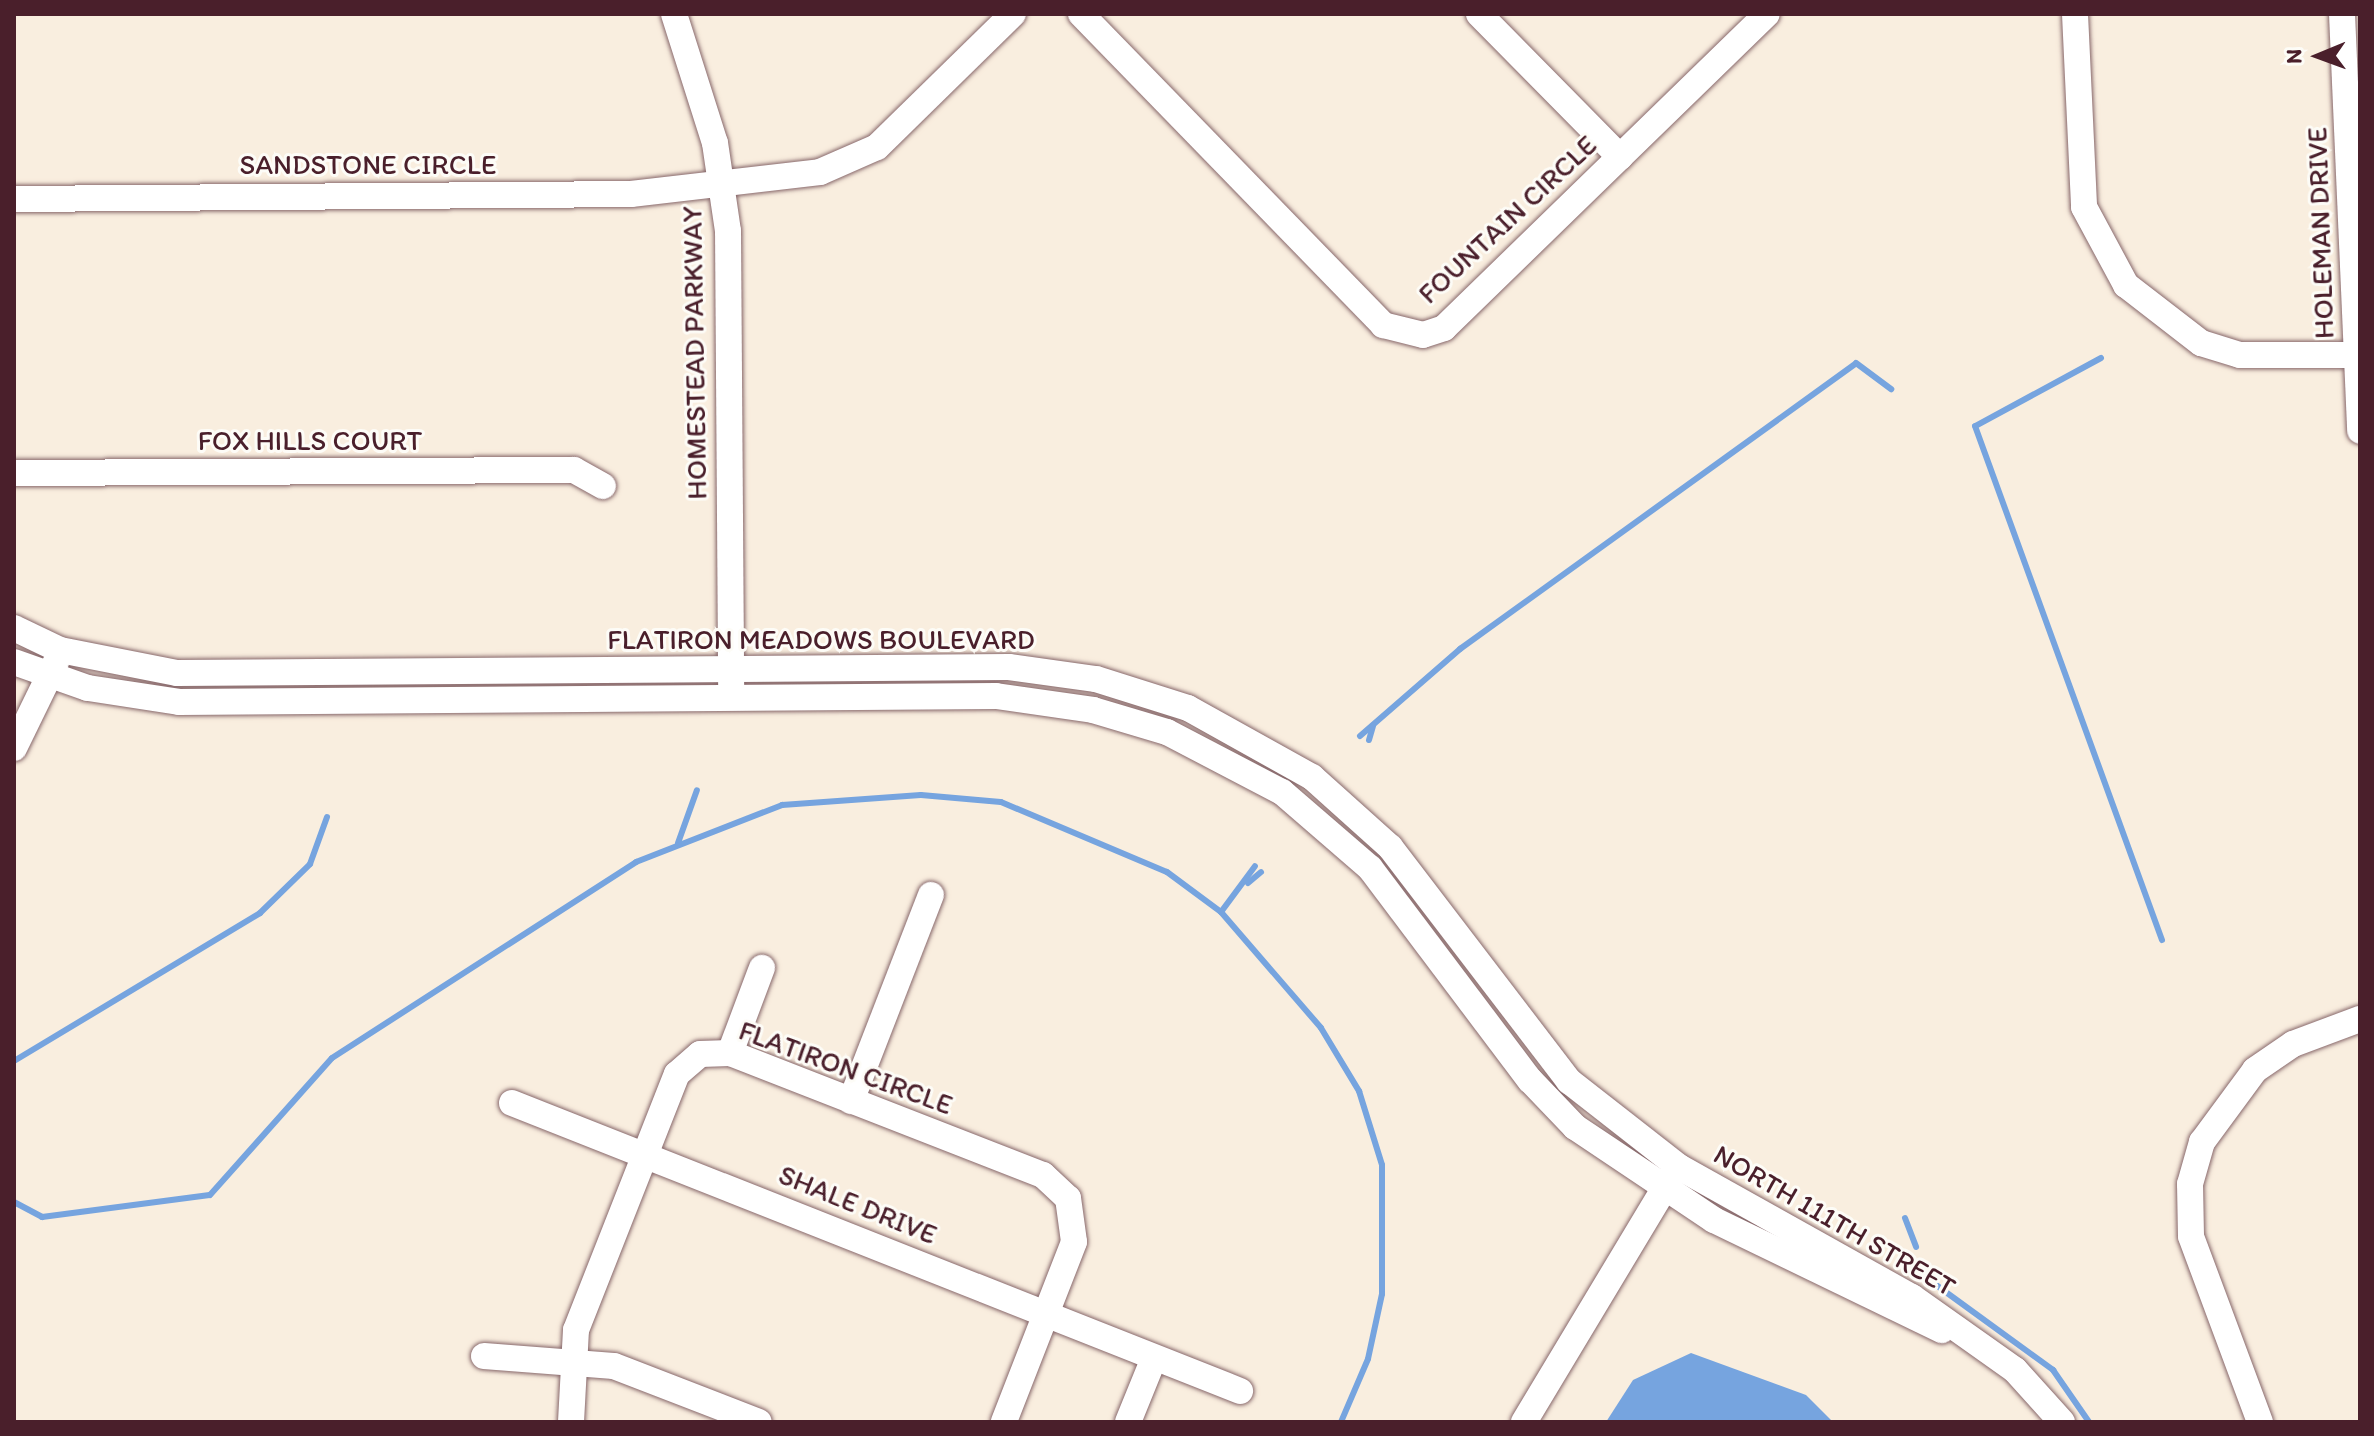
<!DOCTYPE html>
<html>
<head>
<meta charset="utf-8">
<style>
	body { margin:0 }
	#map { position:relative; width:2374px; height:1436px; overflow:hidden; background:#f9eedf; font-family:Itim,sans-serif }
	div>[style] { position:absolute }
	.water>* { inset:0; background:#76a4df }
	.stream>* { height:6px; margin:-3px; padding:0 3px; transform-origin:3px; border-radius:3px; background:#76a4df }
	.roads { filter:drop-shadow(0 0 2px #87676a) drop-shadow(0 0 2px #87676a) }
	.minor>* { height:26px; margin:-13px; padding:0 13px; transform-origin:13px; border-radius:13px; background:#fff }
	span { translate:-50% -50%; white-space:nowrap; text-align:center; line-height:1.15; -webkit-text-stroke:6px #fdfcf7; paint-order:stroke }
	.street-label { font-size:28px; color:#4a1f2b }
	.frame { position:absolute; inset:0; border:16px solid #4a1f2b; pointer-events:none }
	.north { position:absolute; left:2278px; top:16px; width:80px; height:80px; -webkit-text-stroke:6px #fdfcf7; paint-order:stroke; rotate:269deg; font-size:22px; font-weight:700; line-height:32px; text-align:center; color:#4a1f2b }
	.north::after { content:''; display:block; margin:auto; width:28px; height:36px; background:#4a1f2b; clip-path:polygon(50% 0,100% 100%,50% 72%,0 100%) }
</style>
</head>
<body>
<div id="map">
	<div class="water">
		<div style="clip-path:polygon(1691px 1353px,1806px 1395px,1833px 1422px,1606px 1422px,1633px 1380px)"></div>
	</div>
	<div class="stream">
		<div style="left:2101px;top:358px;width:143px;rotate:151.6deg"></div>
		<div style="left:1975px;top:426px;width:547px;rotate:70.01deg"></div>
		<div style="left:1360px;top:736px;width:133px;rotate:-41deg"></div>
		<div style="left:1460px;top:649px;width:488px;rotate:-35.8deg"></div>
		<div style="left:1856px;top:363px;width:44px;rotate:36.6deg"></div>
		<div style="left:1369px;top:740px;width:15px;rotate:-74deg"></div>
		<div style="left:678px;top:843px;width:56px;rotate:-70.3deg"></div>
		<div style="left:1248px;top:883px;width:17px;rotate:-40deg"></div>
		<div style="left:1221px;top:912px;width:153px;rotate:49.2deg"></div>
		<div style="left:1321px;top:1028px;width:74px;rotate:58.9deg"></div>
		<div style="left:1359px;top:1091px;width:77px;rotate:72.7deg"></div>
		<div style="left:1382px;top:1165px;width:129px;rotate:90deg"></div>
		<div style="left:1382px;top:1294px;width:66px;rotate:102.2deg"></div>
		<div style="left:1368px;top:1359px;width:69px;rotate:113.2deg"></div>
		<div style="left:14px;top:1061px;width:287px;rotate:-31deg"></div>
		<div style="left:260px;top:913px;width:70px;rotate:-44.4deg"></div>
		<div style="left:310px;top:864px;width:50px;rotate:-70.1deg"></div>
		<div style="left:14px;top:1202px;width:32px;rotate:28deg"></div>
		<div style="left:42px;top:1217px;width:169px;rotate:-7.5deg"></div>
		<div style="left:210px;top:1195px;width:183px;rotate:-48.3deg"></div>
		<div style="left:332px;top:1058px;width:362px;rotate:-32.8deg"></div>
		<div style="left:636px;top:862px;width:157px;rotate:-21.3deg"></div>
		<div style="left:782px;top:805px;width:139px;rotate:-4.1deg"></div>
		<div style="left:921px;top:795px;width:80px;rotate:5deg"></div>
		<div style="left:1001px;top:802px;width:180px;rotate:22.9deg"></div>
		<div style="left:1167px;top:872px;width:67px;rotate:36.5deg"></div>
		<div style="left:1221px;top:912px;width:57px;rotate:-53.5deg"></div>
		<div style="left:1905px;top:1218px;width:31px;rotate:69deg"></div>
		<div style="left:1932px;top:1282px;width:150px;rotate:36deg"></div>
		<div style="left:2053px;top:1370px;width:63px;rotate:55.3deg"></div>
	</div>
	<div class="roads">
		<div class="minor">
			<div style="left:674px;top:14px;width:135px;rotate:72.4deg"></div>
			<div style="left:715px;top:143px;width:89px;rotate:81.6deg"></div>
			<div style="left:728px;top:231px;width:455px;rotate:89.6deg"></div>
			<div style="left:1081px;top:14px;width:434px;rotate:45.8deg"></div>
			<div style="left:1383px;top:325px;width:41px;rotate:14deg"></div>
			<div style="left:1423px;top:335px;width:22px;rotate:-18deg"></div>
			<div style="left:1444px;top:328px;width:450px;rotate:-44.2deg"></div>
			<div style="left:1479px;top:14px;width:201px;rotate:45.4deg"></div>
			<div style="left:2075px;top:14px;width:193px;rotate:87.3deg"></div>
			<div style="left:2084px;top:207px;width:89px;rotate:61.7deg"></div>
			<div style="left:2126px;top:285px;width:95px;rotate:37.7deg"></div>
			<div style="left:2201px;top:343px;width:41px;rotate:17.1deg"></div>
			<div style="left:2240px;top:355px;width:120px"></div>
			<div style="left:2342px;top:14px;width:417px;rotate:87.5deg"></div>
			<div style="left:14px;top:199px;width:617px;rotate:-0.46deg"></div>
			<div style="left:631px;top:194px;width:190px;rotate:-6.6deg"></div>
			<div style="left:820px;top:172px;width:62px;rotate:-23.7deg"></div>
			<div style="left:877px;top:147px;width:190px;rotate:-44.4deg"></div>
			<div style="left:14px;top:473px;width:560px;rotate:-0.31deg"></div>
			<div style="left:574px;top:470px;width:33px;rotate:29deg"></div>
			<div style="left:14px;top:628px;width:51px;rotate:25.6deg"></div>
			<div style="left:60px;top:650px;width:119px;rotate:11.1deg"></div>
			<div style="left:177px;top:673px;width:832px;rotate:-0.41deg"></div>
			<div style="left:1009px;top:667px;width:88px;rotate:7.9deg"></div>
			<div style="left:1096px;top:679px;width:96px;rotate:17.5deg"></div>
			<div style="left:1188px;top:708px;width:142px;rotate:29.1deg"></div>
			<div style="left:1312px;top:777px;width:105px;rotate:41.9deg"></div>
			<div style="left:1390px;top:847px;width:295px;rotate:52.6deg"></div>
			<div style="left:1569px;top:1081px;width:140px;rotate:38deg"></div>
			<div style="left:1679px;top:1167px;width:267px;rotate:29.2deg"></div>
			<div style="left:1912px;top:1297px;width:126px;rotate:35.3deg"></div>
			<div style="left:2015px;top:1370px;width:70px;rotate:47.9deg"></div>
			<div style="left:14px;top:662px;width:78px;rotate:19.4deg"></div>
			<div style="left:88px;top:688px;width:92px;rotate:8.7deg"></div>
			<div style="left:179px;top:702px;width:817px;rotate:-0.42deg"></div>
			<div style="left:996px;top:696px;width:98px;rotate:8.2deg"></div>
			<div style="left:1093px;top:710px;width:77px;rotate:16.6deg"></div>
			<div style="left:1167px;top:732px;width:130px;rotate:27.6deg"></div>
			<div style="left:1282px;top:792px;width:116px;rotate:40.8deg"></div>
			<div style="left:1370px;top:868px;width:266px;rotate:53deg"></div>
			<div style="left:1530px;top:1080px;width:65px;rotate:46.2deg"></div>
			<div style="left:1575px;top:1127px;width:167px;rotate:33.8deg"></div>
			<div style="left:1714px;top:1220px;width:253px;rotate:25.8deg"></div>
			<div style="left:14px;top:748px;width:96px;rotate:-64deg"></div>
			<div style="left:730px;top:1053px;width:91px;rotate:-69.4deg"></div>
			<div style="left:851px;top:1101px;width:221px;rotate:-68.8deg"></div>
			<div style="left:512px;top:1103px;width:783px;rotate:21.58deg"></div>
			<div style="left:484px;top:1356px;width:130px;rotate:4.4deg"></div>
			<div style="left:614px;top:1366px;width:155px;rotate:21.1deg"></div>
			<div style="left:571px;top:1422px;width:92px;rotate:-86.9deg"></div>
			<div style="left:576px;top:1330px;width:275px;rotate:-68.5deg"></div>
			<div style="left:677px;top:1074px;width:30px;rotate:-41deg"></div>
			<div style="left:700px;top:1054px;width:30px;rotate:-2deg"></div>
			<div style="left:730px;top:1053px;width:336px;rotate:21.3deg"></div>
			<div style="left:1043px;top:1175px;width:34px;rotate:43deg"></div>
			<div style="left:1068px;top:1198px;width:44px;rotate:82.2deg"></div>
			<div style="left:1074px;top:1242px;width:193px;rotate:111.3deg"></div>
			<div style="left:1128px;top:1422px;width:69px;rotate:-67.9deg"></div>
			<div style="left:1524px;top:1422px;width:287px;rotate:-59deg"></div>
			<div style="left:2260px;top:1422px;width:198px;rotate:-110.4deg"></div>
			<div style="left:2191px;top:1236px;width:52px;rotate:-91.1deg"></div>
			<div style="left:2190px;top:1184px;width:44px;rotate:-74.1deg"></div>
			<div style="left:2202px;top:1142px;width:89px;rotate:-53.6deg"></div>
			<div style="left:2255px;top:1070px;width:46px;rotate:-34.4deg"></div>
			<div style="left:2293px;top:1044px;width:72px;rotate:-20.5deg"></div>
		</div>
	</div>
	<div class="street-label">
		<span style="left:368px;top:164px">SANDSTONE CIRCLE</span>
		<span style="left:1507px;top:219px;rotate:-43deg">FOUNTAIN CIRCLE</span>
		<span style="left:2320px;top:233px;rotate:-92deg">HOLEMAN DRIVE</span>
		<span style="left:694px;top:353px;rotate:-91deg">HOMESTEAD PARKWAY</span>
		<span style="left:310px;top:440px">FOX HILLS COURT</span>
		<span style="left:821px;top:639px">FLATIRON MEADOWS BOULEVARD</span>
		<span style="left:846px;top:1067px;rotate:20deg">FLATIRON CIRCLE</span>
		<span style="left:858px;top:1204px;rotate:22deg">SHALE DRIVE</span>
		<span style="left:1835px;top:1220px;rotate:30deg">NORTH 111TH STREET</span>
	</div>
	<div class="frame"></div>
	<div class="north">N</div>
</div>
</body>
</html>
